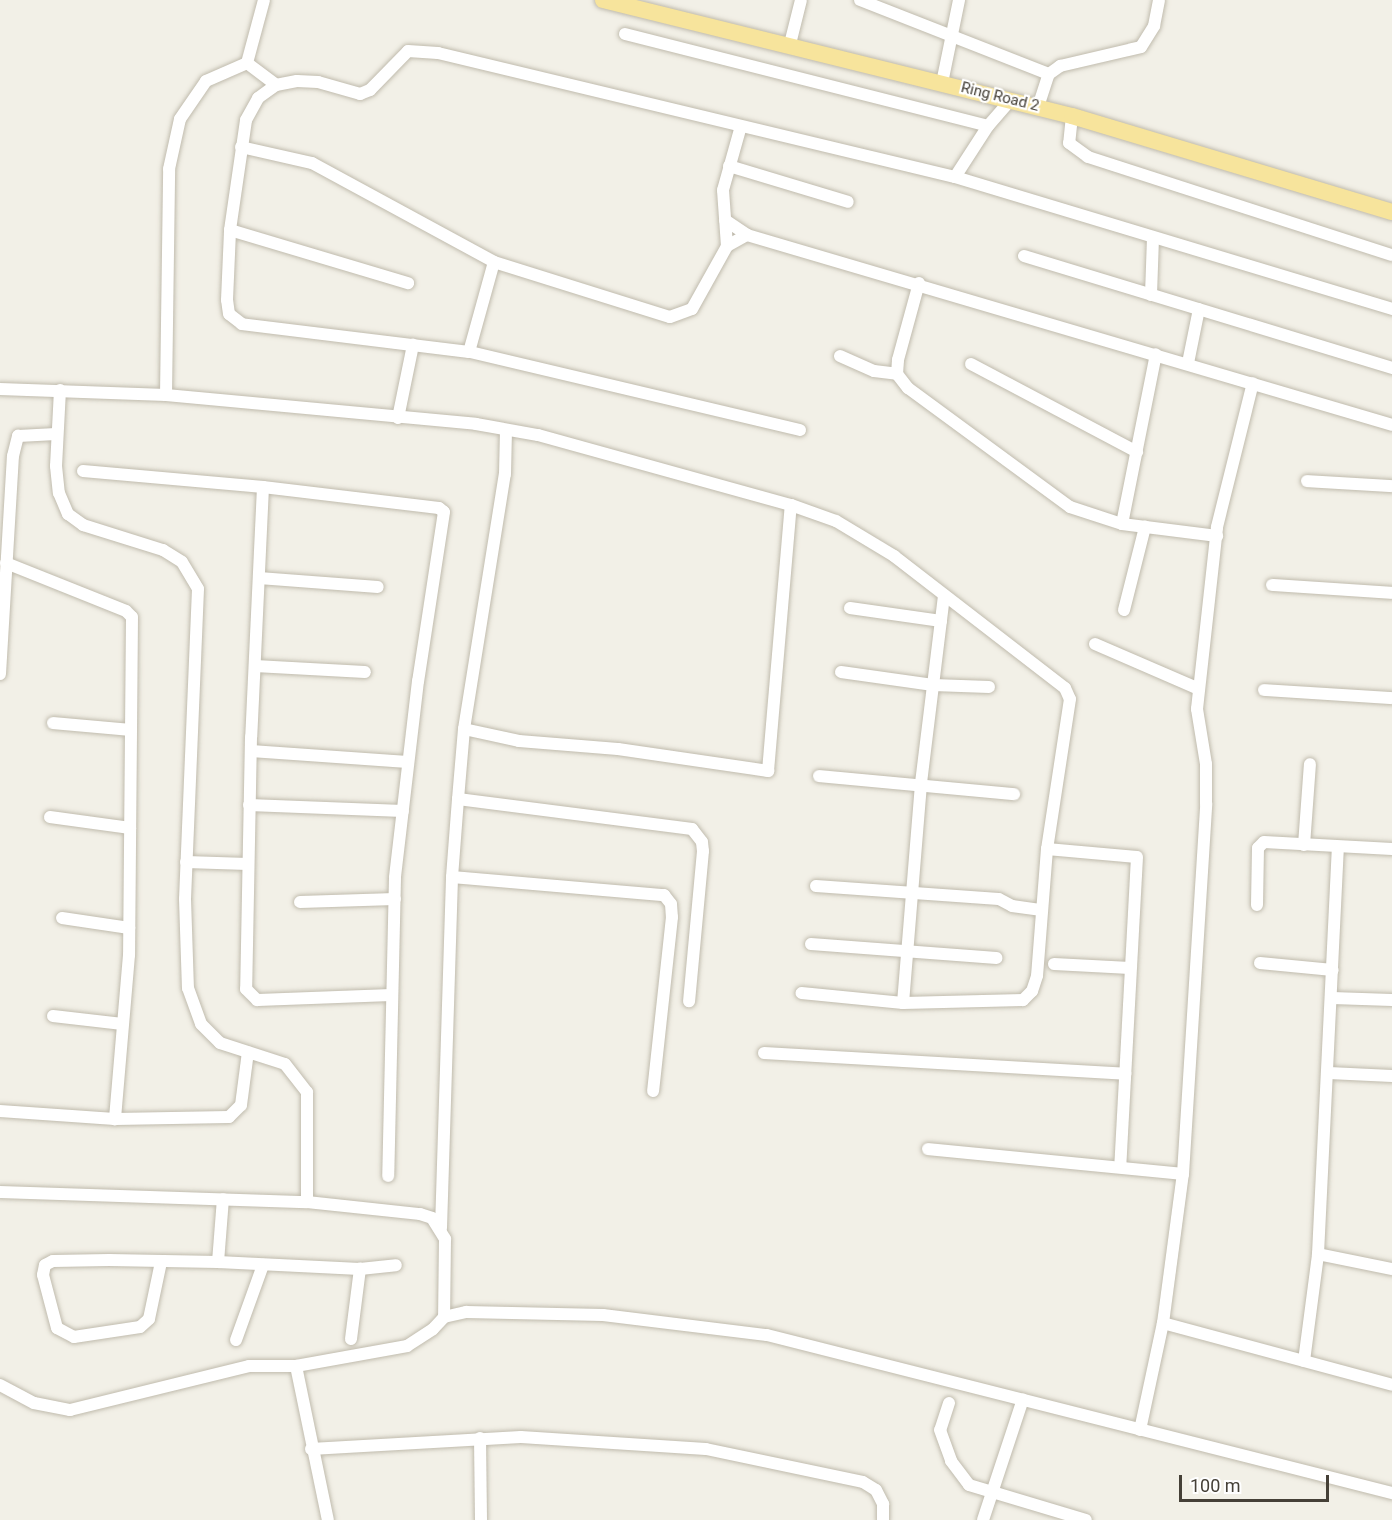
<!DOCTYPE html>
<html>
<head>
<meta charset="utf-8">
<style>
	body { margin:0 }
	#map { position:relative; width:1392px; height:1520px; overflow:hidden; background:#f2f0e7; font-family:Roboto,sans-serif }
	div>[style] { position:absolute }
	.roads { filter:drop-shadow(0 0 2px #c0bbad) drop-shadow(0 0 2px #c0bbad) }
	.minor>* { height:12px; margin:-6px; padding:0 6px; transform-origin:6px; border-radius:6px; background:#fff }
	.major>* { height:16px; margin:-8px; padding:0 8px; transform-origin:8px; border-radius:8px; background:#f7e49c }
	span { translate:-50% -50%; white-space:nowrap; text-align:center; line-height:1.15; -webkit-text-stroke:4.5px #fff; paint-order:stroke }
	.street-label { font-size:15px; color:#454037 }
	.scale { position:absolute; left:1179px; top:1475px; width:150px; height:27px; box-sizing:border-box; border:3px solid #454037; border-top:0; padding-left:8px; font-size:18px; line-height:21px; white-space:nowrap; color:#454037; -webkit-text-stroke:4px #fff; paint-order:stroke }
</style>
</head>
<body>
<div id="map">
	<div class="roads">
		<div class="minor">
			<div style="left:860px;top:0;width:203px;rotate:21.4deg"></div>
			<div style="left:625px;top:34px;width:374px;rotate:14.2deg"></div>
			<div style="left:790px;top:44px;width:45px;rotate:-76deg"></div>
			<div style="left:247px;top:63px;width:36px;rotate:37deg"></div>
			<div style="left:942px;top:83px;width:85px;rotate:-78.4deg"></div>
			<div style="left:1038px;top:107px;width:35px;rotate:-72deg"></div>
			<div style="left:1049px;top:74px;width:14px;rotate:-36deg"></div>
			<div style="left:1060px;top:66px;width:83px;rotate:-13.2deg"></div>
			<div style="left:1141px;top:47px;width:25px;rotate:-58deg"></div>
			<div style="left:1154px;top:26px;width:26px;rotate:-79deg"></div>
			<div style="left:1072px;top:116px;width:27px;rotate:96deg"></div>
			<div style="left:1069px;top:143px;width:24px;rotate:36deg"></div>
			<div style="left:1088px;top:157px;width:319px;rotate:17.9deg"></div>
			<div style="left:241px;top:147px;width:73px;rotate:12.7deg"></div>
			<div style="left:312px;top:163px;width:207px;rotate:28.5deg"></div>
			<div style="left:494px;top:262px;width:184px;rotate:17.4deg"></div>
			<div style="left:670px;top:317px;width:23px;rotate:-20deg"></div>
			<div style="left:692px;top:309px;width:72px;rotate:-60.9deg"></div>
			<div style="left:727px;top:246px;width:23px;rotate:-29deg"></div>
			<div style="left:729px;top:166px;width:124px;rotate:16.8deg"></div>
			<div style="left:955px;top:177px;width:61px;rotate:-57.1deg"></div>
			<div style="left:988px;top:126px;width:33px;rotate:-49deg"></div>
			<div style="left:725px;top:220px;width:27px;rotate:34deg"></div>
			<div style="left:747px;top:235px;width:672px;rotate:16.41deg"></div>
			<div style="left:230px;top:230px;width:186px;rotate:16.6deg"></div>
			<div style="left:727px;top:246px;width:56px;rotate:-94.1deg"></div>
			<div style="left:723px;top:190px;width:66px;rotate:-74.3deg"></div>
			<div style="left:1024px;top:256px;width:385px;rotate:16.9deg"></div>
			<div style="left:919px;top:283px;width:80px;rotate:105.3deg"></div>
			<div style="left:898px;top:360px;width:14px;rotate:94deg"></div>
			<div style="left:897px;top:374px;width:18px;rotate:52deg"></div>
			<div style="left:908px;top:388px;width:201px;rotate:36.3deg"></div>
			<div style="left:1070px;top:507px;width:55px;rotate:18.1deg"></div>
			<div style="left:1122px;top:524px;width:96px;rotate:7.2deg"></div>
			<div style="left:1151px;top:295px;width:57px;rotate:-88deg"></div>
			<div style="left:469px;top:352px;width:93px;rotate:-74.5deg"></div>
			<div style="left:840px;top:356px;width:37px;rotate:24deg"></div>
			<div style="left:874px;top:371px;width:23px;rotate:7deg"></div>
			<div style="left:1188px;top:363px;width:55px;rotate:-78.5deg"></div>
			<div style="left:971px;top:364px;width:188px;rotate:27.9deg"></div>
			<div style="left:0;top:389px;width:166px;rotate:2.1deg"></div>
			<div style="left:166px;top:395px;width:311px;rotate:5.3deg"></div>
			<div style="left:476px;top:424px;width:63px;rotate:10.1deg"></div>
			<div style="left:538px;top:435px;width:263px;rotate:15.5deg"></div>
			<div style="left:791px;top:505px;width:48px;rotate:19.6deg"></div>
			<div style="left:836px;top:521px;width:68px;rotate:31.1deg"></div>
			<div style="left:894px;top:556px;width:216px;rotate:37.7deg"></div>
			<div style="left:1065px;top:688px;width:12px;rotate:66deg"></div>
			<div style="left:1070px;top:699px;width:152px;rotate:98.7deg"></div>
			<div style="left:1047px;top:849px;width:127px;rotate:94.5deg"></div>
			<div style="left:1037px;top:976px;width:16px;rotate:108deg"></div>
			<div style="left:1032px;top:991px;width:13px;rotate:135deg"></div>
			<div style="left:1023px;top:1000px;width:120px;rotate:178.6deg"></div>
			<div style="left:903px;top:1003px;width:102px;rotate:-174.4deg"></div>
			<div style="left:60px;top:390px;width:76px;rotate:93deg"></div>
			<div style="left:56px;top:466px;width:27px;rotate:84deg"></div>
			<div style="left:59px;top:493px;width:23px;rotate:67deg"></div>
			<div style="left:68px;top:514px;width:19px;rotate:36deg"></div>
			<div style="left:83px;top:525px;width:84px;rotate:17.4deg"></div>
			<div style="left:163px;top:550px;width:22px;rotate:32deg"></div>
			<div style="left:182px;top:562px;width:31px;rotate:59deg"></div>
			<div style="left:198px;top:589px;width:310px;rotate:92.4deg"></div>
			<div style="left:185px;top:899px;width:89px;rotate:88.1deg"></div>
			<div style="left:188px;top:988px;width:38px;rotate:70deg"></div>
			<div style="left:201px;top:1024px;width:27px;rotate:45deg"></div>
			<div style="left:220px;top:1043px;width:68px;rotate:17.9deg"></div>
			<div style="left:285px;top:1064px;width:36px;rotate:52deg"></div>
			<div style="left:307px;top:1092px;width:110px;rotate:90deg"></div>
			<div style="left:166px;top:395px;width:226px;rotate:-89.2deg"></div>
			<div style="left:169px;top:169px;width:51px;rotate:-77.6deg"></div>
			<div style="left:180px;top:119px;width:46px;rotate:-55.6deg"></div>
			<div style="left:206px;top:81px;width:45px;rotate:-23.7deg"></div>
			<div style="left:247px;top:63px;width:65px;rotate:-74.9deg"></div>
			<div style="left:398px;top:418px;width:75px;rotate:-78.4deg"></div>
			<div style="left:800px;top:430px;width:340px;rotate:-166.7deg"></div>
			<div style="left:469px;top:352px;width:229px;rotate:-173deg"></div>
			<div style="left:242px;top:324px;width:16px;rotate:-142deg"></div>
			<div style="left:229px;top:314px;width:14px;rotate:-98deg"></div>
			<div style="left:227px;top:300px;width:70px;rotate:-87.5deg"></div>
			<div style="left:230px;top:230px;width:111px;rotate:-81.7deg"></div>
			<div style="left:246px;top:120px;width:25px;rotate:-61deg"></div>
			<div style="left:258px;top:98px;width:22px;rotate:-36deg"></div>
			<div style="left:276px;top:85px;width:21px;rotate:-11deg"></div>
			<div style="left:297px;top:81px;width:21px;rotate:3deg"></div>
			<div style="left:318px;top:82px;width:44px;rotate:15.9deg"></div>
			<div style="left:360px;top:94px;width:11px;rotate:-22deg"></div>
			<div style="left:370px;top:90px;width:54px;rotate:-45.7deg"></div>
			<div style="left:408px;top:51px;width:30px;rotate:4deg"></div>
			<div style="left:438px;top:53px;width:532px;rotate:13.49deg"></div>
			<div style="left:955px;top:177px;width:457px;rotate:16.8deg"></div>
			<div style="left:83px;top:471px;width:181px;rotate:5.1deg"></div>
			<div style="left:263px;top:487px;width:177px;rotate:6.8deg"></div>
			<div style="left:439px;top:508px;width:6px;rotate:39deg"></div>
			<div style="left:444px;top:512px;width:171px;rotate:98.7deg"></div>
			<div style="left:418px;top:681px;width:198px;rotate:96.7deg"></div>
			<div style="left:395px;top:878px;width:298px;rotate:91.3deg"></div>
			<div style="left:1307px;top:481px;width:85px;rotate:3.4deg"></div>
			<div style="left:263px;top:487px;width:250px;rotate:92.7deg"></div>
			<div style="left:251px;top:737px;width:252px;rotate:91.1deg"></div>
			<div style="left:246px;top:989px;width:16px;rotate:45deg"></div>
			<div style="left:257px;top:1000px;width:135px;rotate:-2.1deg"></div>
			<div style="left:1122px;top:524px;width:173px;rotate:-78.7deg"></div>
			<div style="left:6px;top:563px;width:129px;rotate:21.8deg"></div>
			<div style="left:126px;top:611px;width:8px;rotate:45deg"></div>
			<div style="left:132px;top:617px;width:338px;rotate:90.5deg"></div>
			<div style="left:129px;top:955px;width:165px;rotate:94.9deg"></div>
			<div style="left:259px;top:578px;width:119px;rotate:4.3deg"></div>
			<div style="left:1272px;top:585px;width:120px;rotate:3.8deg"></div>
			<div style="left:850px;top:608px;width:92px;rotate:8.1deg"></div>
			<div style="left:1124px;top:610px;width:86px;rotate:-75.8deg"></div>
			<div style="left:1095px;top:644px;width:113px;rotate:23.4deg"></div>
			<div style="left:255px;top:666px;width:110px;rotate:3.1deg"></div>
			<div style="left:841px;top:672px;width:93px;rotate:8deg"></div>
			<div style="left:933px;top:685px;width:56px;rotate:2deg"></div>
			<div style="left:0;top:674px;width:218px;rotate:-86.6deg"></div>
			<div style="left:13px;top:456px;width:21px;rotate:-76deg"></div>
			<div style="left:18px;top:436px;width:38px;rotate:-3deg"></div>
			<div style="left:1264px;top:690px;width:128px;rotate:3.6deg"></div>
			<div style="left:53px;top:723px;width:78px;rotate:5.1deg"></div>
			<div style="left:464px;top:729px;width:56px;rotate:12.3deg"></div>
			<div style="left:519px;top:741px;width:99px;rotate:4.6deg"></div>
			<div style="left:618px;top:749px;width:152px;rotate:8.3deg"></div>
			<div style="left:768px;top:771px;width:267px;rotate:-85.1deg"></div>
			<div style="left:251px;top:751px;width:157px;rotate:4deg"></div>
			<div style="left:819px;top:776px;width:196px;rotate:5.3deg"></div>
			<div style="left:458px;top:799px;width:236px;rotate:7.3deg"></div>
			<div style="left:692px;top:829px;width:16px;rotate:52deg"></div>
			<div style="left:702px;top:842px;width:9px;rotate:84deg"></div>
			<div style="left:703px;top:851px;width:151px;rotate:95.3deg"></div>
			<div style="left:249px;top:805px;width:154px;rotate:2.2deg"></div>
			<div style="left:50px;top:817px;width:81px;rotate:7.8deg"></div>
			<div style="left:1304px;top:845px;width:81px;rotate:-85.8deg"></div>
			<div style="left:1047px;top:849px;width:90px;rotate:5.1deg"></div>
			<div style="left:1137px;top:857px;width:310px;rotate:93.1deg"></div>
			<div style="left:186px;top:862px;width:62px;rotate:1.8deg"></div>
			<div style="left:452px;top:877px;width:213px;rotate:4.9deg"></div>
			<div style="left:664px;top:895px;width:11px;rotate:52deg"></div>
			<div style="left:671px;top:904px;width:13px;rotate:86deg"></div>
			<div style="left:672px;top:917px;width:175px;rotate:96.2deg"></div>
			<div style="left:816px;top:886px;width:183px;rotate:4.1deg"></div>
			<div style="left:999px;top:899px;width:15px;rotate:28deg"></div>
			<div style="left:1012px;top:906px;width:30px;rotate:8deg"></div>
			<div style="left:300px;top:902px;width:95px;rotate:-1.8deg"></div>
			<div style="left:1257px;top:905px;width:57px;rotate:-89deg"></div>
			<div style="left:1258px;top:848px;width:8px;rotate:-45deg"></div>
			<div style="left:1264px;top:842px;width:128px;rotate:3.1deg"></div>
			<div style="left:62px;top:918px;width:68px;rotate:8.5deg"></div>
			<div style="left:811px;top:944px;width:186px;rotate:4.3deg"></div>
			<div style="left:1260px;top:963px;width:73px;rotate:5.5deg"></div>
			<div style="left:1054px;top:964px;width:76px;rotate:3deg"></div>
			<div style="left:1332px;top:998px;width:60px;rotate:1.9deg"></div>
			<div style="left:903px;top:1003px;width:221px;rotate:-85.3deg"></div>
			<div style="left:921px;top:783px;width:189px;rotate:-83deg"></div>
			<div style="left:53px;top:1016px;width:70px;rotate:6.5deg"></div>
			<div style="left:764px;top:1053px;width:362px;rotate:3.3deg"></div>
			<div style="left:1329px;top:1073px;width:63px;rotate:2.7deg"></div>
			<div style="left:0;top:1111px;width:115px;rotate:4deg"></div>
			<div style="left:115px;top:1119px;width:114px;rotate:-1deg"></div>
			<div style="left:229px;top:1117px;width:17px;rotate:-45deg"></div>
			<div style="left:241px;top:1105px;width:53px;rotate:-82.5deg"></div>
			<div style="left:928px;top:1149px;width:256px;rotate:5.6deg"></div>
			<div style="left:0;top:1192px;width:307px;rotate:1.9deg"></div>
			<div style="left:307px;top:1202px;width:114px;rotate:6.1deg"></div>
			<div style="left:420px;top:1214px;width:13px;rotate:18deg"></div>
			<div style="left:432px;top:1218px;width:25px;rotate:58deg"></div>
			<div style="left:445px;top:1239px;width:78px;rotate:90.7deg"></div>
			<div style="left:441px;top:1228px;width:351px;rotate:-88.2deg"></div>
			<div style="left:452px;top:877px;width:78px;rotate:-85.6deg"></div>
			<div style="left:458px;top:799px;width:70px;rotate:-85.1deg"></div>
			<div style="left:464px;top:729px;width:258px;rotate:-80.9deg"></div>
			<div style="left:505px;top:474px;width:44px;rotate:-88.7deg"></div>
			<div style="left:1318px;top:1254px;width:76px;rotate:11.5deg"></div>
			<div style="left:161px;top:1262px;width:58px;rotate:101.9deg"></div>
			<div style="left:149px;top:1319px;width:12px;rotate:138deg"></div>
			<div style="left:140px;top:1327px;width:67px;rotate:171.4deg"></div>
			<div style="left:74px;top:1337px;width:19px;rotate:-152deg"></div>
			<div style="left:57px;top:1328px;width:55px;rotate:-104.8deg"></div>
			<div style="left:43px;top:1275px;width:10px;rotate:-79deg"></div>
			<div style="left:45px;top:1265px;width:9px;rotate:-27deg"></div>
			<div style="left:53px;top:1261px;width:56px;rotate:-1deg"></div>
			<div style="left:109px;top:1260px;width:109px;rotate:1.1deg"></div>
			<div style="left:218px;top:1262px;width:142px;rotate:2.8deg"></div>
			<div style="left:360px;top:1269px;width:36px;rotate:-6deg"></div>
			<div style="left:218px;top:1262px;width:63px;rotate:-85.5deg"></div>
			<div style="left:1163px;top:1323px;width:237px;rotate:15.1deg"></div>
			<div style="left:351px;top:1339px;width:71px;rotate:-82.7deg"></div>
			<div style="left:236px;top:1340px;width:80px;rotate:-70.2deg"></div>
			<div style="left:1304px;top:1361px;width:108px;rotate:-82.5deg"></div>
			<div style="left:1318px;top:1254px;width:406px;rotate:-87.2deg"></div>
			<div style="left:296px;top:1366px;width:157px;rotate:78.3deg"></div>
			<div style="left:0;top:1385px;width:38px;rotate:28deg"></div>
			<div style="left:34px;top:1403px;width:37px;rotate:11deg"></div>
			<div style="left:70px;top:1410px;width:184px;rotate:-13.8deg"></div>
			<div style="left:249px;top:1366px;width:47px"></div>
			<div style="left:296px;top:1366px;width:113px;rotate:-10.2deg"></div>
			<div style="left:407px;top:1346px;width:31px;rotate:-33deg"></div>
			<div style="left:433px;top:1329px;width:16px;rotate:-47deg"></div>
			<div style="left:444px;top:1317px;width:23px;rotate:-13deg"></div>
			<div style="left:466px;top:1312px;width:137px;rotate:1.3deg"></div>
			<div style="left:603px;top:1315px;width:165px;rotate:7deg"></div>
			<div style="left:767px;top:1335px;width:645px;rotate:14.19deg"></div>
			<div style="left:949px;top:1403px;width:28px;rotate:108deg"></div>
			<div style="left:940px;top:1430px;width:33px;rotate:70deg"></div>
			<div style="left:951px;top:1461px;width:30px;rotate:53deg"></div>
			<div style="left:969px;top:1485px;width:122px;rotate:16.7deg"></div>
			<div style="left:1140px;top:1430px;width:109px;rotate:-77.9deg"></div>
			<div style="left:1163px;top:1323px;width:150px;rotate:-82.4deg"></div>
			<div style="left:1183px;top:1174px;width:371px;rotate:-86.4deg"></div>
			<div style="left:1206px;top:804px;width:40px;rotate:-90deg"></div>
			<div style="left:1206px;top:764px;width:56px;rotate:-99.3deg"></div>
			<div style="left:1197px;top:709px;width:183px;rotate:-83.7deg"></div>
			<div style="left:1217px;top:527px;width:148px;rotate:-76deg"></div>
			<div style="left:480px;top:1438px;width:82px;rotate:89.3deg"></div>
			<div style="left:311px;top:1449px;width:210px;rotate:-3.3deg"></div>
			<div style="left:521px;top:1437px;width:185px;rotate:3.7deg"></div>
			<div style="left:706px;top:1449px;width:160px;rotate:11.9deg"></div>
			<div style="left:863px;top:1482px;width:15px;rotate:32deg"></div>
			<div style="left:876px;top:1490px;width:16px;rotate:63deg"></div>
			<div style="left:883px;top:1504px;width:16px;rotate:90deg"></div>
			<div style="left:983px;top:1520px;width:127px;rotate:-71.7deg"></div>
		</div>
		<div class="major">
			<div style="left:603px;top:0;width:483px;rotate:13.9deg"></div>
			<div style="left:1072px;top:116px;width:334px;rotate:16.7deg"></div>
		</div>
	</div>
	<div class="street-label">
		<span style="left:1000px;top:97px;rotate:14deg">Ring Road 2</span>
	</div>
	<div class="scale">100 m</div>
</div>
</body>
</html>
